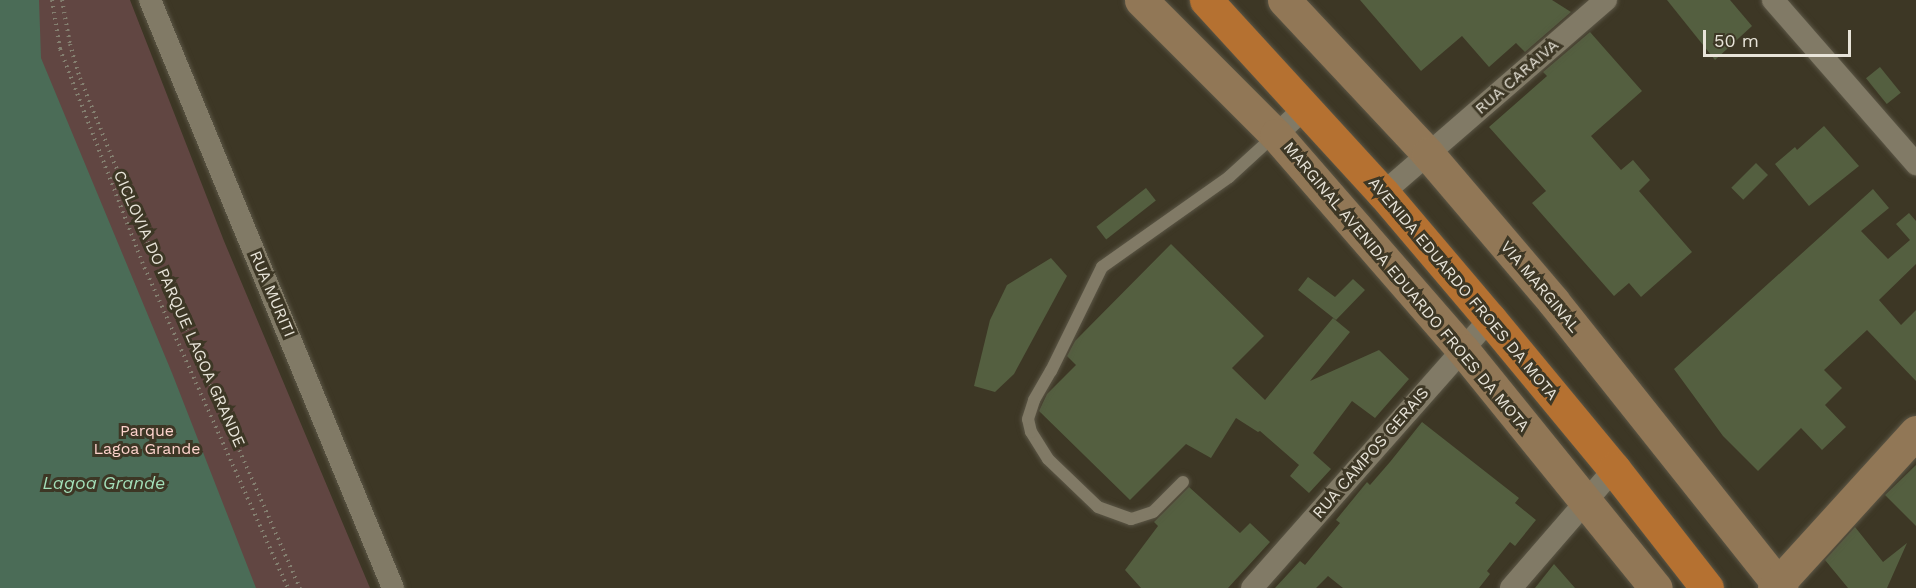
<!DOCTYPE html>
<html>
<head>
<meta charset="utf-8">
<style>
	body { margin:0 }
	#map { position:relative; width:1916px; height:588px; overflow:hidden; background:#3d3725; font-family:"Work Sans",sans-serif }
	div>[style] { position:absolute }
	.green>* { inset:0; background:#614642 }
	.water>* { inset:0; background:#4b6c57 }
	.building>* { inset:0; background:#545f40; transform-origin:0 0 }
	.path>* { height:4px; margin-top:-2px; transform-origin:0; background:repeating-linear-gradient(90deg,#847f70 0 1.5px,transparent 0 6px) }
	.roads { filter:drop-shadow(0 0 2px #5b5646) drop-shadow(0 0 2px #5b5646) }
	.lane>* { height:12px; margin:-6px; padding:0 6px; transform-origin:6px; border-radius:6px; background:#817a66 }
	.street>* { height:22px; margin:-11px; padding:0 11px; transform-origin:11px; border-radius:11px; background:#817a66 }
	.secondary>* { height:33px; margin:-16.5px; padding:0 16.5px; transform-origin:16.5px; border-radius:16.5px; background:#917756 }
	.highway>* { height:33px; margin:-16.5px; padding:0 16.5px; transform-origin:16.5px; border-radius:16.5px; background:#b57131 }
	span { translate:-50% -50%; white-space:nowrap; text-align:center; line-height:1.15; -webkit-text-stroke:6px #3d3725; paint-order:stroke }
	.street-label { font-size:16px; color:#e8e4d9 }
	.park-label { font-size:16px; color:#fdd3cc }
	.water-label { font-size:18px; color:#a3dfb9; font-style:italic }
	.scale { position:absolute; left:1703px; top:30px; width:148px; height:27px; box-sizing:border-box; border:3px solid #e8e4d9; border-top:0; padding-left:8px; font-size:18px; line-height:21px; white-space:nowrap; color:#e8e4d9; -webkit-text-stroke:4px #3d3725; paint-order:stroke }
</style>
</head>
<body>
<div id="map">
	<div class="green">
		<div style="clip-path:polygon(0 0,130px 0,224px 241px,370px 588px,0 588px)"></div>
	</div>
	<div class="water">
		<div style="clip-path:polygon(0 0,39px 0,41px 58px,172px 373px,256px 588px,0 588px)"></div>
	</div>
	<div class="building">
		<div style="clip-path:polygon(1360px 0,1552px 0,1571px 12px,1525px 52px,1516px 43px,1489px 67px,1462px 36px,1421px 71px)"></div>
		<div style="clip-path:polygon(1667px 0,1730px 0,1752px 26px,1715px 60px)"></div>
		<div style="clip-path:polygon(1590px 32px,1642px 91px,1591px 136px,1621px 170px,1633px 160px,1650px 180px,1639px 191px,1692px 252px,1641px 297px,1629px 283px,1614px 296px,1532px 203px,1546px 191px,1489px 127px,1547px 76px,1543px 72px)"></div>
		<div style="left:1880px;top:67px;width:33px;height:18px;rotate:51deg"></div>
		<div style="clip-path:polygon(1824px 126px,1859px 166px,1809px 206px,1775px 164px,1795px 147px,1797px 150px)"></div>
		<div style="left:1756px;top:163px;width:17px;height:35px;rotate:45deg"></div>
		<div style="left:1146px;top:188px;width:16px;height:63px;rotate:52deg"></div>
		<div style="clip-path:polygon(1873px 189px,1889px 208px,1861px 231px,1888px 259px,1910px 240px,1896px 224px,1909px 213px,1916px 221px,1916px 264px,1879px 300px,1901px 325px,1916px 310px,1916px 381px,1867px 330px,1824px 370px,1842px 388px,1825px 405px,1846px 427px,1822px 450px,1801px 428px,1758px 471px,1723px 436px,1674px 369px)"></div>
		<div style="clip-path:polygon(1171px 244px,1264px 336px,1232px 368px,1265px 400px,1333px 318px,1350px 332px,1310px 381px,1379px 350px,1409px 379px,1375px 418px,1352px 401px,1313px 453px,1331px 469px,1309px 493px,1290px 476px,1299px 465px,1260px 431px,1258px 432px,1236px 418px,1211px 458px,1186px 444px,1130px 500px,1039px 411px,1047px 394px,1076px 365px,1067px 356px,1075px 341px)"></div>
		<div style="clip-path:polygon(1051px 258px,1067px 276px,1014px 374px,995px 392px,974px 386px,990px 320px,1007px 285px)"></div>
		<div style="clip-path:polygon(1308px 277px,1335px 297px,1353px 279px,1365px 290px,1336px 320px,1298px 290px)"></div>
		<div style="clip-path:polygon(1422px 422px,1519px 498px,1515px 503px,1536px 520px,1515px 546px,1510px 542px,1487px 571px,1490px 574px,1479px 588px,1343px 588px,1328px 576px,1316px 588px,1275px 588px,1300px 561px,1305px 565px,1340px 523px,1336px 520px,1367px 482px,1370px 485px,1390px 462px)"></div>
		<div style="clip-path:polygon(1916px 465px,1916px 526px,1885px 495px)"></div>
		<div style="clip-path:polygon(1189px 487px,1240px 533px,1250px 523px,1270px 542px,1228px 588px,1141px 588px,1125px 570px,1158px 526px,1154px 522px)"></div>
		<div style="clip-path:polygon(1855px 527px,1883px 562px,1907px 543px,1887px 588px,1848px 588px,1825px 560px)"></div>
		<div style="clip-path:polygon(1554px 564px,1575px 588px,1535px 588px)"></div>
	</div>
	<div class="path">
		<div style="left:52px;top:0;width:50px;rotate:80.7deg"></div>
		<div style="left:60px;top:49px;width:228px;rotate:68.9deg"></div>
		<div style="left:142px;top:262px;width:357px;rotate:65.9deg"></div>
		<div style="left:62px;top:0;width:45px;rotate:79.7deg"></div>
		<div style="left:70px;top:44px;width:35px;rotate:74deg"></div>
		<div style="left:80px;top:78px;width:123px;rotate:68deg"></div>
		<div style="left:126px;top:192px;width:433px;rotate:66.3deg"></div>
	</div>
	<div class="roads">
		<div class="lane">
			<div style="left:1183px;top:482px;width:42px;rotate:135deg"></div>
			<div style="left:1153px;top:512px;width:23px;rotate:162deg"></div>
			<div style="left:1131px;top:519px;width:35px;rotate:-160deg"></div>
			<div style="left:1098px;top:507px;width:69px;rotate:-136.2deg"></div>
			<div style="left:1048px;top:459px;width:32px;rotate:-122deg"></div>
			<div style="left:1031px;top:432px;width:13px;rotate:-103deg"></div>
			<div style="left:1028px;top:419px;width:20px;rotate:-72deg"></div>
			<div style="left:1034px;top:400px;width:34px;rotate:-60deg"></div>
			<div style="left:1051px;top:371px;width:116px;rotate:-63.9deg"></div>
			<div style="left:1102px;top:267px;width:156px;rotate:-35.3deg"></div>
			<div style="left:1229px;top:177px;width:62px;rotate:-42.4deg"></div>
		</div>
		<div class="street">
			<div style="left:150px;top:0;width:636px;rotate:67.55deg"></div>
			<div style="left:1773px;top:0;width:218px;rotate:48.9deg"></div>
			<div style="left:1276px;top:135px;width:41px;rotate:-43deg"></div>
			<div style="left:1383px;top:193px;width:295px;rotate:-40.9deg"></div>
			<div style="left:1252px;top:588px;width:359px;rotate:-48.5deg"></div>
			<div style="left:1511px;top:588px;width:157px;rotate:-49.1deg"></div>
		</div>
		<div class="secondary">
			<div style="left:1141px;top:0;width:191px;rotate:45deg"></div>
			<div style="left:1276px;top:135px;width:285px;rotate:49deg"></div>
			<div style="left:1463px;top:350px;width:306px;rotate:51deg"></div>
			<div style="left:1284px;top:0;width:211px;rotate:46.9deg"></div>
			<div style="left:1428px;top:154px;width:193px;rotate:49.6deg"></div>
			<div style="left:1553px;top:301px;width:367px;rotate:51.5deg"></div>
			<div style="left:1774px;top:588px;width:211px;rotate:-47.7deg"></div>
		</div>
		<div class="highway">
			<div style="left:1206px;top:0;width:262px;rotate:47.5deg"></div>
			<div style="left:1383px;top:193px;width:165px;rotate:49.7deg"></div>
			<div style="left:1490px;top:319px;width:195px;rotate:50.4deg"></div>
			<div style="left:1614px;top:469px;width:151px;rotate:52deg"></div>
		</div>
	</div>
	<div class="street-label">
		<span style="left:1517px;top:77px;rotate:-41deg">RUA CARAIVA</span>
		<span style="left:1406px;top:287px;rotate:50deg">MARGINAL AVENIDA EDUARDO FROES DA MOTA</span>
		<span style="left:1540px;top:287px;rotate:50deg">VIA MARGINAL</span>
		<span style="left:1463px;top:289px;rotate:50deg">AVENIDA EDUARDO FROES DA MOTA</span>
		<span style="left:272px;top:294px;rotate:67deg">RUA MURITI</span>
		<span style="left:179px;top:309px;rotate:66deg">CICLOVIA DO PARQUE LAGOA GRANDE</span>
		<span style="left:1371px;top:453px;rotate:-49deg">RUA CAMPOS GERAIS</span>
	</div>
	<div class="park-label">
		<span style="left:147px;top:440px">Parque<br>Lagoa Grande</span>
	</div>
	<div class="water-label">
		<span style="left:104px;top:483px">Lagoa Grande</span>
	</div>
	<div class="scale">50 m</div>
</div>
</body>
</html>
